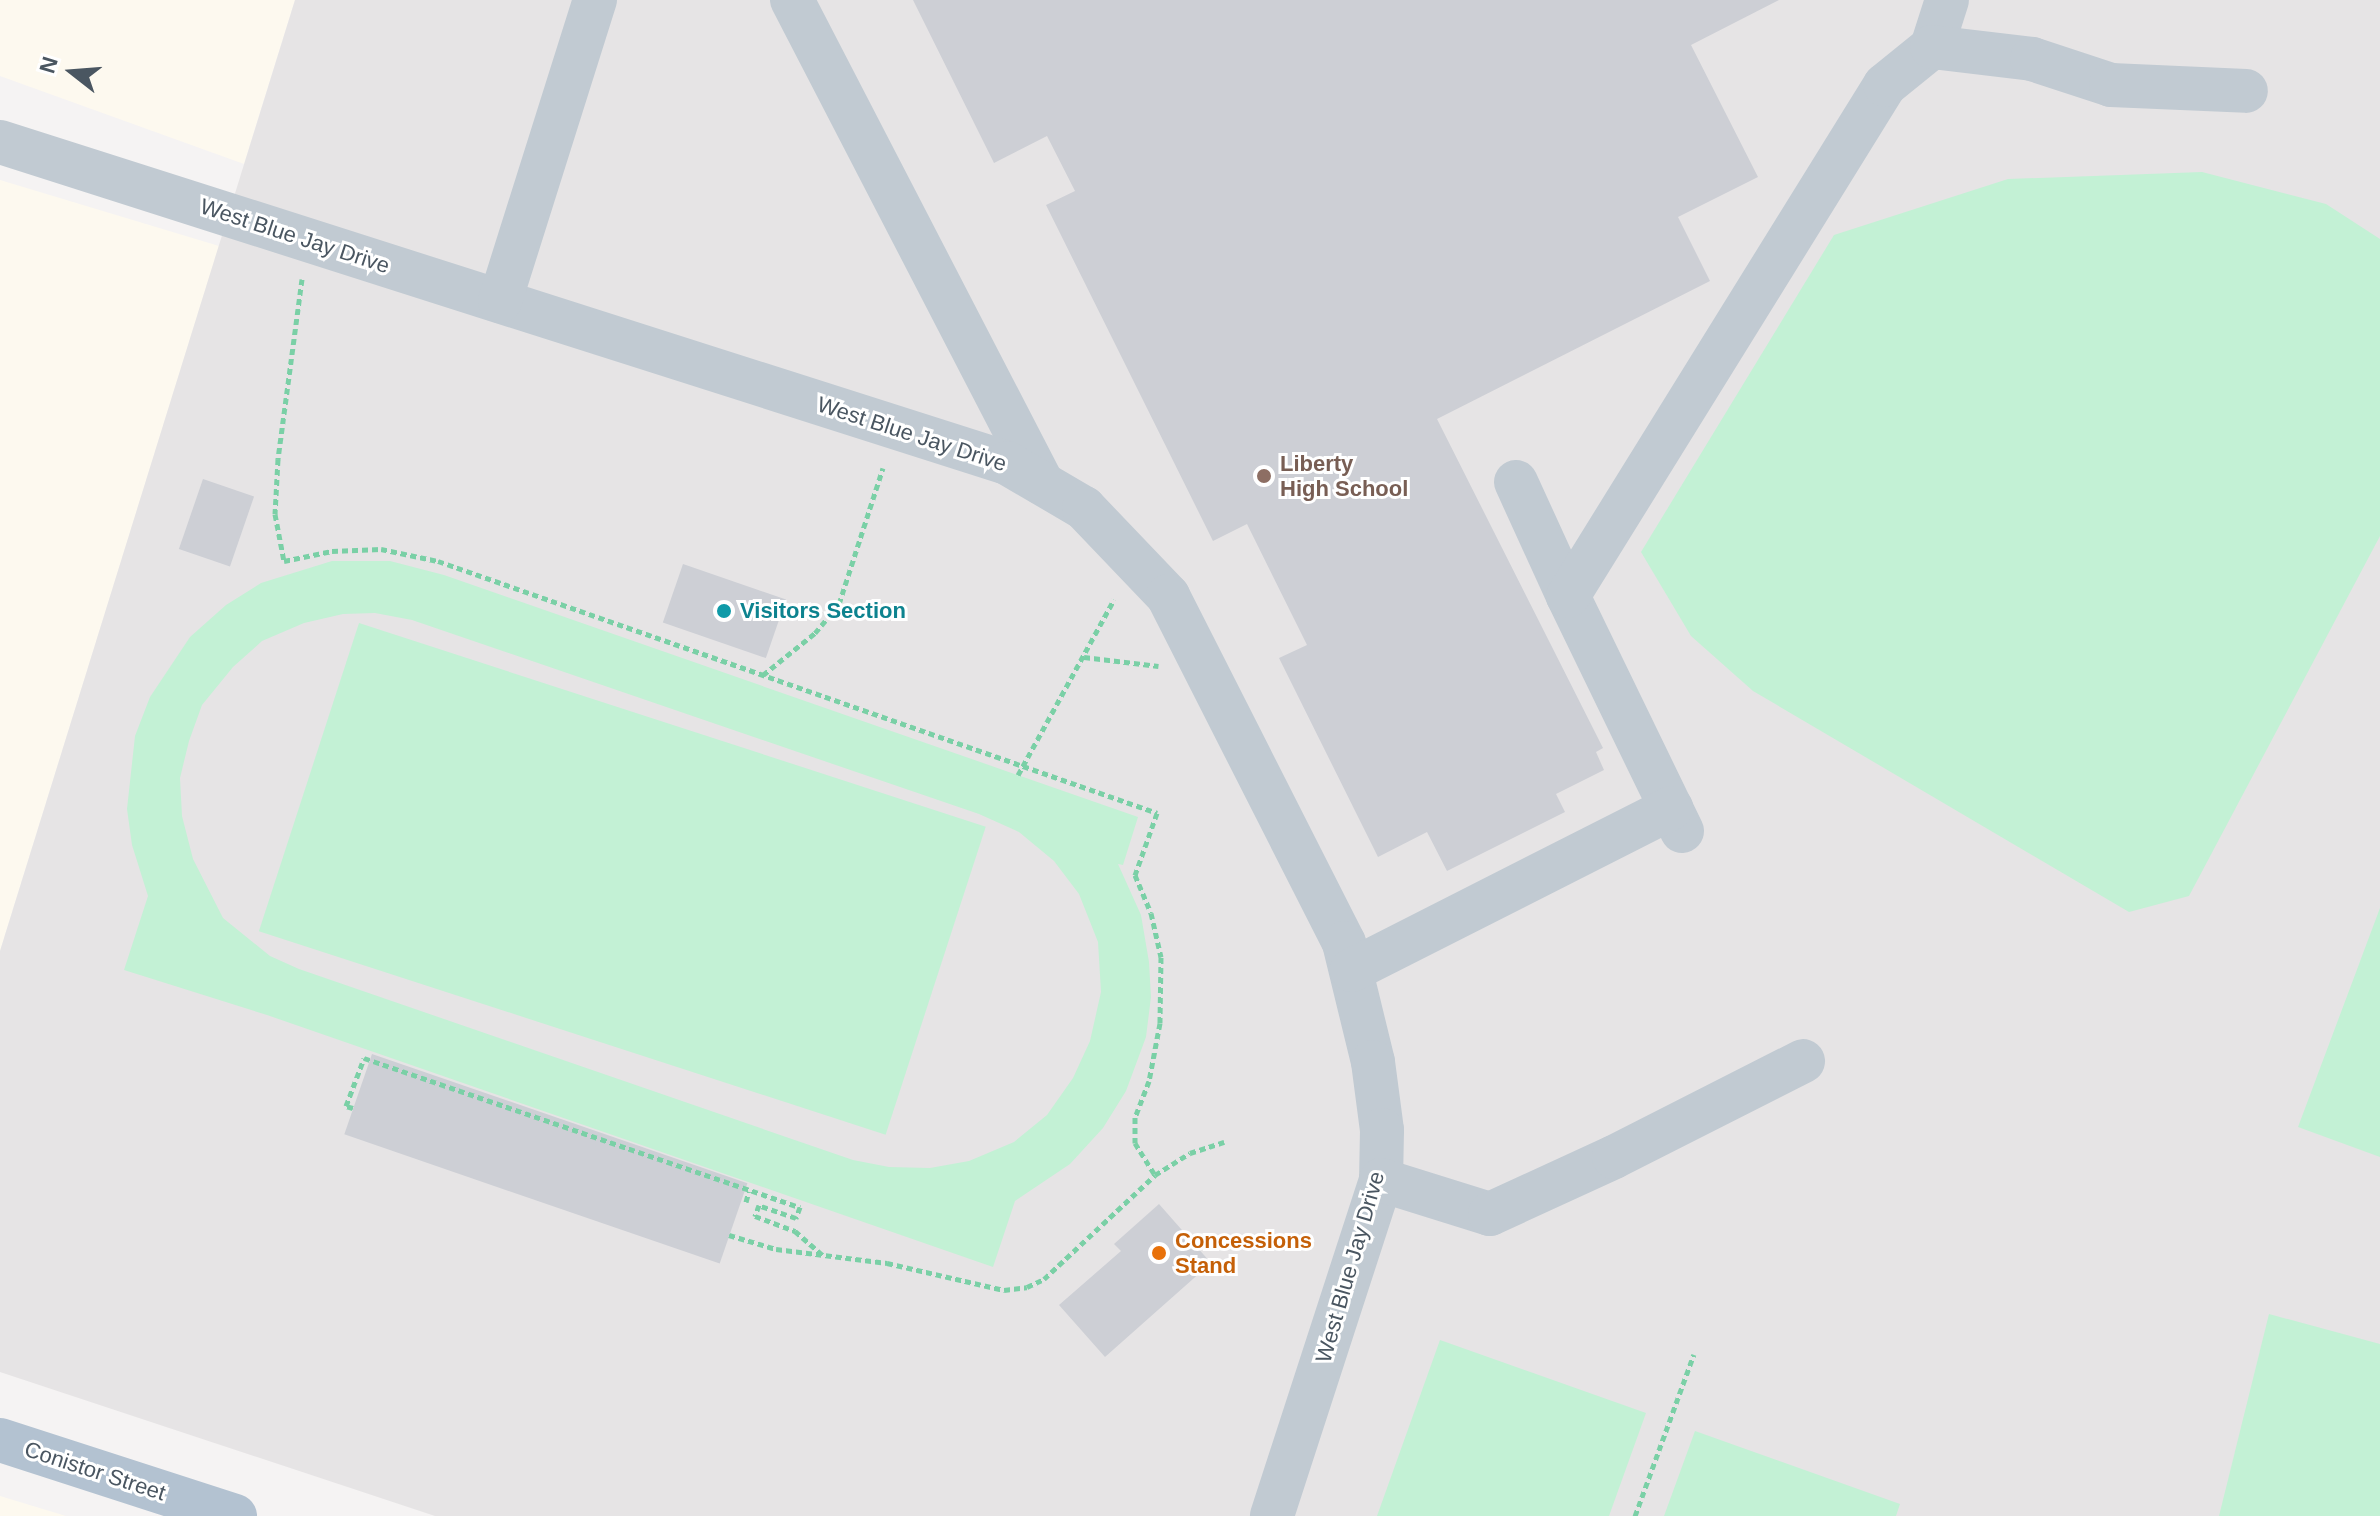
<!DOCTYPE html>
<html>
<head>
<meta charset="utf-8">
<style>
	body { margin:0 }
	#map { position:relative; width:2380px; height:1516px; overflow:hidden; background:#f5f3f3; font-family:Helvetica,sans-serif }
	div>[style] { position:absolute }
	.commercial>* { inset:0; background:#fdf9ef }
	.education>* { inset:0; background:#e6e4e5 }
	.green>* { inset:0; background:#c3f1d5; transform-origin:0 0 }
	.building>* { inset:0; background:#cdcfd5; transform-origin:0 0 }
	.path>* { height:5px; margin-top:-2.5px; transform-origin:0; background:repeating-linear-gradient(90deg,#7ad0a6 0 6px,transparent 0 10px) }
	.minor>* { height:44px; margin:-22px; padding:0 22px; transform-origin:22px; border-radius:22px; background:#c1cad2 }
	.major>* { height:44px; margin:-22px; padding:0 22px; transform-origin:22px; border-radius:22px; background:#b3c2d1 }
	.dots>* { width:22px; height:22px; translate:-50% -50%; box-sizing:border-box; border:4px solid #fff; border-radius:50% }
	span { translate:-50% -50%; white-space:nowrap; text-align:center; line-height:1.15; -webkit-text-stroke:6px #fff; paint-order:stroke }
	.street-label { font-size:22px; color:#4a5661 }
	.education-label { font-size:22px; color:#785e54; font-weight:700 }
	.left { translate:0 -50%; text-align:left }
	.culture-label { font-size:22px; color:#0d838f; font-weight:700 }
	.food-label { font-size:22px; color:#c56008; font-weight:700 }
	.north { position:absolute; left:32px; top:32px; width:80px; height:80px; -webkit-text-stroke:6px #fff; paint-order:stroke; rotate:287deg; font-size:22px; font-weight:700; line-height:32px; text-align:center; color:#4a5661 }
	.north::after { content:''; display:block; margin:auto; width:28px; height:36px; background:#4a5661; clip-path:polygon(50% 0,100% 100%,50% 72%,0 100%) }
</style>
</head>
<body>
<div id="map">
	<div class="commercial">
		<div style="clip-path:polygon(0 0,295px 0,244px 164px,0 76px)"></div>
		<div style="clip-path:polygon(0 180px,219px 246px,0 951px)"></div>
		<div style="clip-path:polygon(0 1496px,66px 1516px,0 1516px)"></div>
	</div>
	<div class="education">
		<div style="clip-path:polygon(295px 0,2380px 0,2380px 1516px,435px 1516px,0 1372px,0 951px)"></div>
	</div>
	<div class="green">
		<div style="clip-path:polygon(2202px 172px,2326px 204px,2380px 239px,2380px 536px,2189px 896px,2129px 912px,1753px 691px,1691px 636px,1641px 552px,1834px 235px,2008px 179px)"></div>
		<div style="clip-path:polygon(evenodd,332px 561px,390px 561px,444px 575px,1138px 817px,1123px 865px,1118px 864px,1141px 915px,1149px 962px,1151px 997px,1146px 1037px,1126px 1091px,1103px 1128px,1070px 1164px,1015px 1201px,993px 1267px,267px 1015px,124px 970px,148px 896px,132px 845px,127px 809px,135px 736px,150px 697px,190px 637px,226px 605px,261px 583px,332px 561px,375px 613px,412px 620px,979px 814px,1019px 832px,1054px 861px,1079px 894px,1098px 942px,1101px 992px,1090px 1041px,1073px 1078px,1047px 1115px,1014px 1142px,969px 1161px,930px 1168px,889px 1167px,853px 1160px,299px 969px,270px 956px,223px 918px,193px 859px,182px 816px,180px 778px,189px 741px,202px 705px,233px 667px,262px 641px,304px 623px,343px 614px,375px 613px)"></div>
		<div style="left:359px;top:623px;width:659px;height:324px;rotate:18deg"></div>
		<div style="clip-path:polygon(2380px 908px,2380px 1157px,2298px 1127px)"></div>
		<div style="clip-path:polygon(2269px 1314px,2380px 1344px,2380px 1516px,2219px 1516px)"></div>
		<div style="clip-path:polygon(1440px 1340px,1646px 1413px,1609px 1516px,1377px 1516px)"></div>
		<div style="clip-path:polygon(1695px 1431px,1900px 1504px,1896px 1516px,1664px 1516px)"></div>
	</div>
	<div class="building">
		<div style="clip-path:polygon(913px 0,1779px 0,1691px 45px,1758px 177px,1678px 217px,1710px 281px,1437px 419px,1603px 748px,1596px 752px,1604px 770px,1556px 794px,1565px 812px,1447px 871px,1427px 832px,1378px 857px,1279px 658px,1307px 645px,1247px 524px,1213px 541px,1046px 205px,1075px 191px,1047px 136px,994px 163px)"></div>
		<div style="left:203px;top:479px;width:54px;height:74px;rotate:19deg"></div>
		<div style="left:683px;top:564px;width:109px;height:62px;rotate:19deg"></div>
		<div style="left:372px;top:1054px;width:397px;height:85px;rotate:19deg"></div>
		<div style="clip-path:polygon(1159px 1204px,1211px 1263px,1105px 1357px,1059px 1305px,1121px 1251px,1114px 1244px)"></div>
	</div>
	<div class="path">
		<div style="left:302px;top:279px;width:182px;rotate:97.6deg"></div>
		<div style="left:278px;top:459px;width:55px;rotate:93.1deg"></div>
		<div style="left:275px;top:514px;width:48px;rotate:79.2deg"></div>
		<div style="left:284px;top:561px;width:49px;rotate:-11.8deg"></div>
		<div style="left:332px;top:551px;width:49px;rotate:-2.3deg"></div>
		<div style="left:381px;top:549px;width:58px;rotate:11.9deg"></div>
		<div style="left:438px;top:561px;width:762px;rotate:19.31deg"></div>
		<div style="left:1157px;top:813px;width:66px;rotate:109.5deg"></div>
		<div style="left:1135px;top:875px;width:41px;rotate:67.2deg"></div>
		<div style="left:1151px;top:913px;width:45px;rotate:77.2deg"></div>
		<div style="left:1161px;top:957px;width:66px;rotate:90.9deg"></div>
		<div style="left:1160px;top:1023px;width:59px;rotate:100.7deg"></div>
		<div style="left:1149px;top:1081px;width:39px;rotate:111deg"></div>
		<div style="left:1135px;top:1117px;width:26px;rotate:90deg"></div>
		<div style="left:1135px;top:1143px;width:38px;rotate:58deg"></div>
		<div style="left:1084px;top:657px;width:75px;rotate:6.9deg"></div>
		<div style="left:763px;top:675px;width:67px;rotate:-38.9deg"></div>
		<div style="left:815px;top:633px;width:38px;rotate:-50deg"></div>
		<div style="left:839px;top:604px;width:143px;rotate:-72.1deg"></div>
		<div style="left:1018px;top:775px;width:200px;rotate:-61.3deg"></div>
		<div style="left:353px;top:1108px;width:7px;rotate:-164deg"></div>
		<div style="left:346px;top:1106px;width:51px;rotate:-69.4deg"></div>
		<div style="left:364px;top:1058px;width:461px;rotate:18.9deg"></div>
		<div style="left:800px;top:1207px;width:12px;rotate:110deg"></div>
		<div style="left:796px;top:1218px;width:39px;rotate:-161deg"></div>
		<div style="left:759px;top:1205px;width:12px;rotate:110deg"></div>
		<div style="left:755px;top:1216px;width:43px;rotate:20.6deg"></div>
		<div style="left:795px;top:1231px;width:37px;rotate:41deg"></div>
		<div style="left:746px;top:1202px;width:11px;rotate:-75deg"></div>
		<div style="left:729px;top:1235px;width:49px;rotate:16.6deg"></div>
		<div style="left:776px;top:1249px;width:112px;rotate:7.2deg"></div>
		<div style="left:887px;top:1263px;width:120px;rotate:13deg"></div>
		<div style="left:1004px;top:1290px;width:23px;rotate:-7deg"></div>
		<div style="left:1027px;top:1287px;width:19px;rotate:-25deg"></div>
		<div style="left:1044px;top:1279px;width:152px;rotate:-43.1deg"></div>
		<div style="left:1155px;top:1175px;width:41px;rotate:-32.2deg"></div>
		<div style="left:1190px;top:1153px;width:36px;rotate:-18deg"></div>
		<div style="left:1635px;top:1516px;width:172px;rotate:-70deg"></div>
	</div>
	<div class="minor">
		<div style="left:792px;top:0;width:544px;rotate:62.63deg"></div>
		<div style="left:1932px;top:47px;width:49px;rotate:-72.3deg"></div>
		<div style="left:0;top:142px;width:1057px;rotate:17.68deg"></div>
		<div style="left:1007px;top:463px;width:89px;rotate:30.3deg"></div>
		<div style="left:1084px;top:508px;width:122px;rotate:46.3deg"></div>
		<div style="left:1168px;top:596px;width:389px;rotate:63.1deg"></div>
		<div style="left:1344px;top:943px;width:122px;rotate:76.3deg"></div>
		<div style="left:1373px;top:1062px;width:69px;rotate:82.5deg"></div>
		<div style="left:1382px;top:1130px;width:50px;rotate:91.1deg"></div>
		<div style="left:1381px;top:1180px;width:353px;rotate:108deg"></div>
		<div style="left:500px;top:301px;width:316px;rotate:-72.5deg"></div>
		<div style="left:1516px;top:482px;width:125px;rotate:65.5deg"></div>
		<div style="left:1682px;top:831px;width:261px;rotate:-115.9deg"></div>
		<div style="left:1568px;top:596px;width:601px;rotate:-58.19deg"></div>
		<div style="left:1885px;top:85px;width:60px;rotate:-39deg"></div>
		<div style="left:1932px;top:47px;width:101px;rotate:6.8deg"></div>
		<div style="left:2032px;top:59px;width:83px;rotate:18.2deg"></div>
		<div style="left:2111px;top:85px;width:135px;rotate:2.5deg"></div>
		<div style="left:1352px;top:970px;width:358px;rotate:-26.9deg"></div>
		<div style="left:1381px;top:1180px;width:114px;rotate:17.3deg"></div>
		<div style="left:1490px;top:1214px;width:136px;rotate:-24.7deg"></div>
		<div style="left:1614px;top:1157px;width:212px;rotate:-26.9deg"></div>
	</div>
	<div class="major">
		<div style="left:0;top:1440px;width:247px;rotate:17.9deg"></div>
	</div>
	<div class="dots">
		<div style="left:1264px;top:476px;background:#8d6e63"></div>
		<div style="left:724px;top:611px;background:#0f9aa8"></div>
		<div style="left:1159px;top:1253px;background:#e8710a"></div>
	</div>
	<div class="street-label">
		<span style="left:295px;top:236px;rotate:18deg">West Blue Jay Drive</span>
		<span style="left:912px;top:434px;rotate:18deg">West Blue Jay Drive</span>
		<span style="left:1350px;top:1267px;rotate:-74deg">West Blue Jay Drive</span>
		<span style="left:95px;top:1471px;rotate:18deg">Conistor Street</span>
	</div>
	<div class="education-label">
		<span class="left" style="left:1280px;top:476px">Liberty<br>High School</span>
	</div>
	<div class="culture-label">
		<span class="left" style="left:740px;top:611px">Visitors Section</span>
	</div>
	<div class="food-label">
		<span class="left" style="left:1175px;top:1253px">Concessions<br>Stand</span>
	</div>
	<div class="north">N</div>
</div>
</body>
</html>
